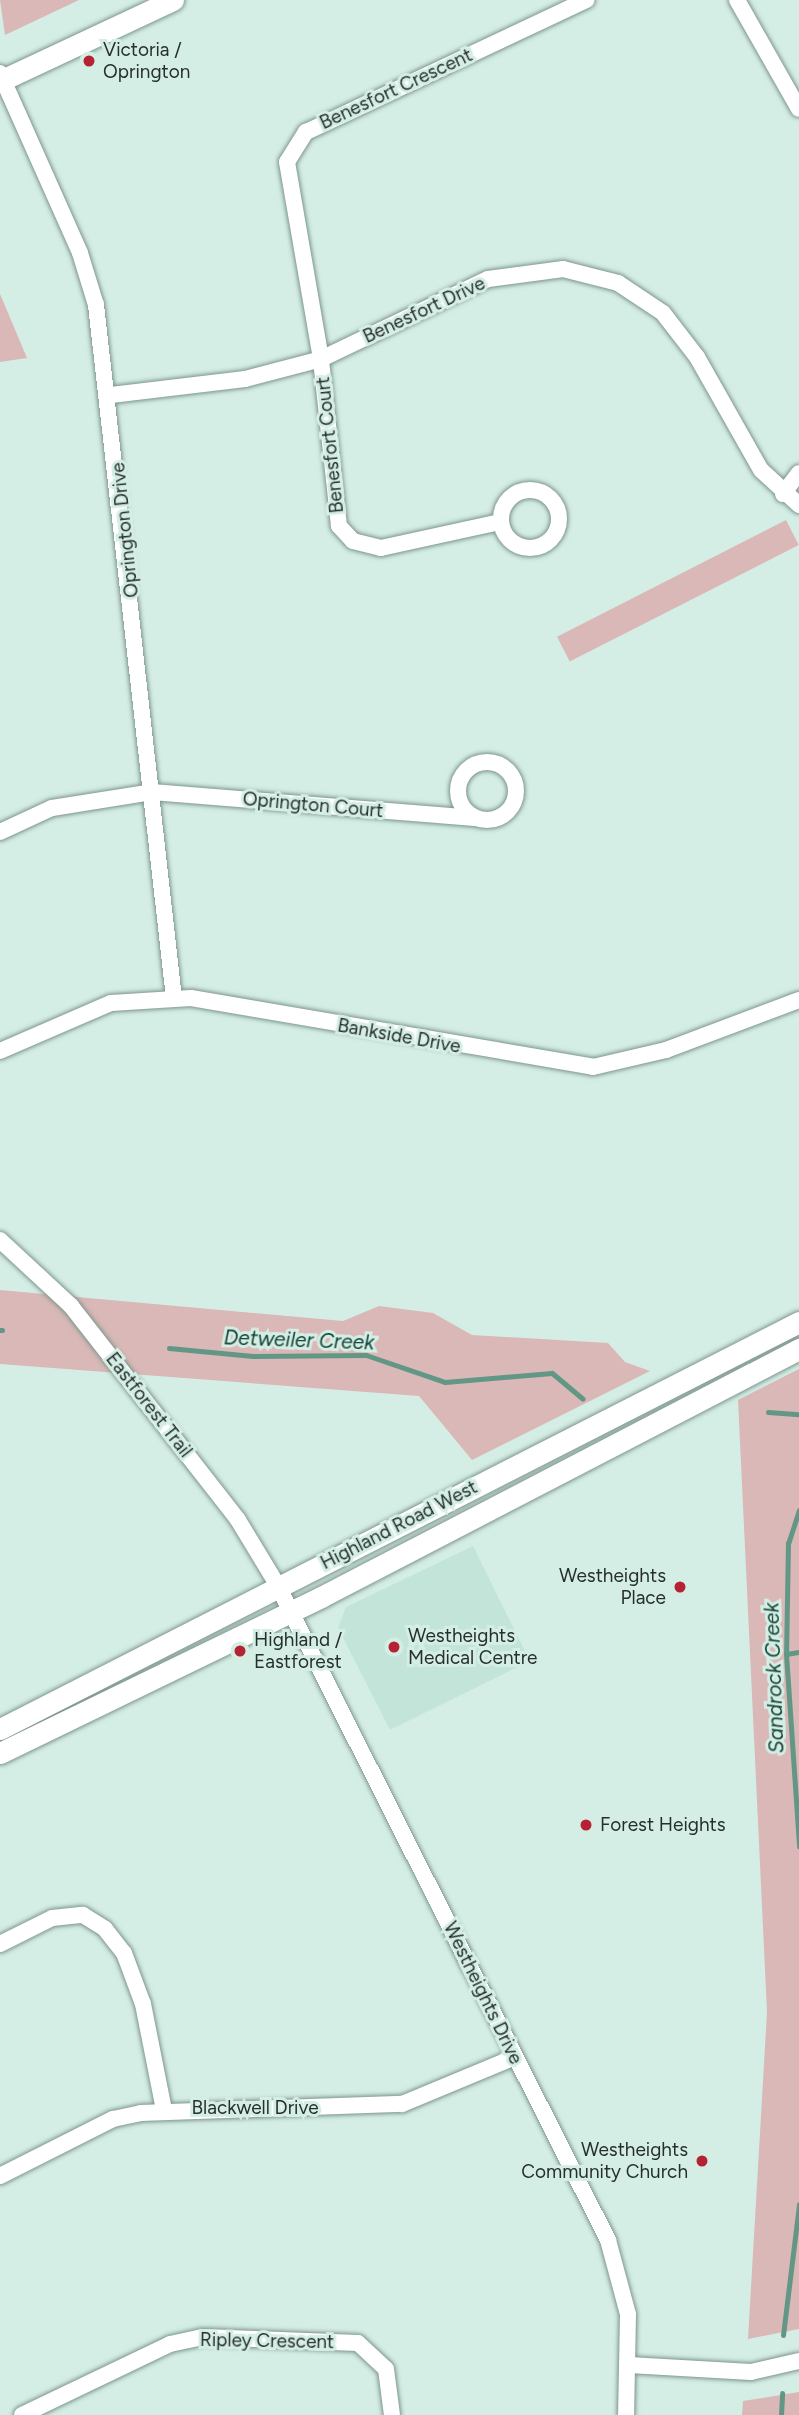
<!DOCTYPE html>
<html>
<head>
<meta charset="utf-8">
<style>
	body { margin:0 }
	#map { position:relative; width:799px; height:2415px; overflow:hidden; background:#d5eee5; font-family:Figtree,sans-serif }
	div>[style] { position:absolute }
	.built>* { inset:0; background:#c3e5d9 }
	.green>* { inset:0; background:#d9b8b7; transform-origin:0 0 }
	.stream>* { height:5px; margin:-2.5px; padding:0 2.5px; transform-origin:2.5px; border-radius:2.5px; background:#629786 }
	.roads { filter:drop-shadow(0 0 2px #7e968d) drop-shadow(0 0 2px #7e968d) }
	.minor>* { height:16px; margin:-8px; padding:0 8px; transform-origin:8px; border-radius:8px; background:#fff }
	.minor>.ring { margin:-8px; padding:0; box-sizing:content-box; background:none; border:16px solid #fff; border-radius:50% }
	.major>* { height:21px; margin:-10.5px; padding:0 10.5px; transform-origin:10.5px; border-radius:10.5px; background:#fff }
	.dots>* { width:19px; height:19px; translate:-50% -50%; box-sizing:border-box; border:4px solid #d5eee5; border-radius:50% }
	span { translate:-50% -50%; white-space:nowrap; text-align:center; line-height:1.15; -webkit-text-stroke:6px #d5eee5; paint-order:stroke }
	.poi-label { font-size:19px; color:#262f2c }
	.left { translate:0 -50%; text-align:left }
	.right { translate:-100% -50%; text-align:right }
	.street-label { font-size:19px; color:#262f2c }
	.water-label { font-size:21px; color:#154337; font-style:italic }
</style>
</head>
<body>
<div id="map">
	<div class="built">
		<div style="clip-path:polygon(473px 1546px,530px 1661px,390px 1730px,338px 1628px,346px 1607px)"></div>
	</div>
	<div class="green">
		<div style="clip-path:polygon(0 0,79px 0,5px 35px)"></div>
		<div style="clip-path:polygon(0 294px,27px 358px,0 362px)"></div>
		<div style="left:786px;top:520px;width:28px;height:257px;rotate:63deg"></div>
		<div style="clip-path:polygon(0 1290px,343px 1321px,379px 1306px,433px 1313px,472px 1335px,608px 1343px,625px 1362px,650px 1371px,472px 1460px,419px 1396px,0 1364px)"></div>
		<div style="clip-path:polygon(799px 1369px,799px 2329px,748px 2339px,767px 2012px,738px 1400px)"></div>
		<div style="clip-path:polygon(799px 2392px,799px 2415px,742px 2415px,743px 2401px)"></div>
	</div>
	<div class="stream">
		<div style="left:0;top:1330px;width:2px"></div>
		<div style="left:169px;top:1348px;width:84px;rotate:5.4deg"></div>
		<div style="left:253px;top:1356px;width:113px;rotate:-0.5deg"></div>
		<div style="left:366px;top:1355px;width:83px;rotate:18.9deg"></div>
		<div style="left:445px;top:1382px;width:107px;rotate:-4.8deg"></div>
		<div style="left:552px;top:1373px;width:40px;rotate:40deg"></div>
		<div style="left:768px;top:1412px;width:31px;rotate:4deg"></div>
		<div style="left:799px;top:1510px;width:35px;rotate:108deg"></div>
		<div style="left:788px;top:1543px;width:111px;rotate:91deg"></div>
		<div style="left:786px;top:1654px;width:193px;rotate:86.1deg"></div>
		<div style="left:786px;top:1654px;width:13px;rotate:-9deg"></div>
		<div style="left:783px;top:2335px;width:132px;rotate:-83deg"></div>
		<div style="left:781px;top:2415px;width:22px;rotate:-87deg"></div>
	</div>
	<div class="roads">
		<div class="minor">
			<div style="left:737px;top:0;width:125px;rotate:60.4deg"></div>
			<div style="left:0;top:73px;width:197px;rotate:66deg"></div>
			<div style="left:80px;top:253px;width:54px;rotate:72.9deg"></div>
			<div style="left:96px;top:305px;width:697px;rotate:83.58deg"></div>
			<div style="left:111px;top:395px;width:135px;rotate:-6.8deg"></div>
			<div style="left:245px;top:379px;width:79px;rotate:-14.7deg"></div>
			<div style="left:321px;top:359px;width:185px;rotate:-25.6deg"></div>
			<div style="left:488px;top:279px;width:76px;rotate:-7.6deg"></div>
			<div style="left:563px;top:269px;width:57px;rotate:14.3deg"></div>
			<div style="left:618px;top:283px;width:54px;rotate:33.7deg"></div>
			<div style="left:663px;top:313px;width:56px;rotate:52.3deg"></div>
			<div style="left:697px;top:357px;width:130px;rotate:60.5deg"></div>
			<div style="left:761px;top:470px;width:52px;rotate:42.6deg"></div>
			<div class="ring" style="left:501px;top:490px;width:42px;height:42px"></div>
			<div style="left:783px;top:494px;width:26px;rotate:-53deg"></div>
			<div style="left:500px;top:522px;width:122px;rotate:167.7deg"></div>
			<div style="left:381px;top:548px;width:29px;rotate:-166deg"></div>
			<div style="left:353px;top:541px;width:21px;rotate:-133deg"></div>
			<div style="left:339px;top:526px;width:168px;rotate:-96.2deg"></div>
			<div style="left:321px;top:359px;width:200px;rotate:-99.8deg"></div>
			<div style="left:287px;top:162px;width:36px;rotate:-58deg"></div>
			<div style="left:306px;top:132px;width:310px;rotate:-25.2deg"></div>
			<div class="ring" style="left:458px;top:762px;width:42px;height:42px"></div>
			<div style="left:0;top:832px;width:57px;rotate:-24.8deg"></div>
			<div style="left:52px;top:808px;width:101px;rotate:-9.1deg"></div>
			<div style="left:152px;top:792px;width:324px;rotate:4.6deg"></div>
			<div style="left:0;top:1051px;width:121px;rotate:-23.4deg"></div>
			<div style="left:111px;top:1003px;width:80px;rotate:-3.6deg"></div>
			<div style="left:191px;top:998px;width:408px;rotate:9.7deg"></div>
			<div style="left:593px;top:1067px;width:75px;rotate:-13.1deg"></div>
			<div style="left:666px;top:1050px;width:142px;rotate:-20.6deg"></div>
			<div style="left:0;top:1240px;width:97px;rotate:42.9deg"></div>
			<div style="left:71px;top:1306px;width:271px;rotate:52deg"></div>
			<div style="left:238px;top:1520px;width:77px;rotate:58.8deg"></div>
			<div style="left:278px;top:1586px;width:733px;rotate:63.23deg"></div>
			<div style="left:608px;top:2240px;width:77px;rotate:74.9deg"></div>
			<div style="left:628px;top:2314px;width:101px;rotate:91.1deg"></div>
			<div style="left:0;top:1944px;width:58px;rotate:-26.6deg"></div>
			<div style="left:52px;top:1918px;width:31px;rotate:-6deg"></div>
			<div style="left:83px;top:1915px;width:26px;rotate:32deg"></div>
			<div style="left:105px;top:1929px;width:31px;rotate:52deg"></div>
			<div style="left:124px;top:1953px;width:54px;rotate:69.6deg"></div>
			<div style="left:143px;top:2004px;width:108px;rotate:78.8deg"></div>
			<div style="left:0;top:2176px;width:127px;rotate:-26.8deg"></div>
			<div style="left:113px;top:2119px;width:29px;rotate:-12deg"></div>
			<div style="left:141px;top:2113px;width:261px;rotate:-2deg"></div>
			<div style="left:402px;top:2104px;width:122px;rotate:-22.6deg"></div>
			<div style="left:629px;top:2365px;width:122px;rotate:3.3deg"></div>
			<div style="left:751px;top:2372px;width:49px;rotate:-12.9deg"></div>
			<div style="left:22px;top:2415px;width:164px;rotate:-25.6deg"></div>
			<div style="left:170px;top:2344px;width:34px;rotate:-12deg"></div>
			<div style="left:203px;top:2337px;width:155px;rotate:2.2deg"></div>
			<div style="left:358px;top:2343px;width:38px;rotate:43deg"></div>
			<div style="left:386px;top:2369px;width:46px;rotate:82.6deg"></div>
		</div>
		<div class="major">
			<div style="left:0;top:81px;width:191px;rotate:-25.1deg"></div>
			<div style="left:0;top:1729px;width:897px;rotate:-26.99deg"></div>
			<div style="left:0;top:1753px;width:357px;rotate:-25.9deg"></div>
			<div style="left:321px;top:1597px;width:539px;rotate:-27.42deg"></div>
		</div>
	</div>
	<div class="dots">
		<div style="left:89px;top:61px;background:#b42233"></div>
		<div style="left:680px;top:1587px;background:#b42233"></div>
		<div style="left:394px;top:1647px;background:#b42233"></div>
		<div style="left:240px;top:1651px;background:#b42233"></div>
		<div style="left:586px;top:1825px;background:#b42233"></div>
		<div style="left:702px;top:2161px;background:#b42233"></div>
	</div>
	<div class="poi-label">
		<span class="left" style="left:103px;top:61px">Victoria /<br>Oprington</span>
		<span class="right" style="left:666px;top:1587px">Westheights<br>Place</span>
		<span class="left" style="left:408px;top:1647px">Westheights<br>Medical Centre</span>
		<span class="left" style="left:254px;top:1651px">Highland /<br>Eastforest</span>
		<span class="left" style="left:600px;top:1825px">Forest Heights</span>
		<span class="right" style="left:688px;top:2161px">Westheights<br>Community Church</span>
	</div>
	<div class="street-label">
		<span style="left:396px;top:89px;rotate:-25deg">Benesfort Crescent</span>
		<span style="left:424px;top:310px;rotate:-25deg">Benesfort Drive</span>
		<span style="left:330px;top:445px;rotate:-96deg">Benesfort Court</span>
		<span style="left:125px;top:530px;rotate:-96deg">Oprington Drive</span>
		<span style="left:313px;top:805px;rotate:5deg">Oprington Court</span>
		<span style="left:399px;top:1036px;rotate:10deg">Bankside Drive</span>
		<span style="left:149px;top:1405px;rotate:52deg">Eastforest Trail</span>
		<span style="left:399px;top:1525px;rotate:-27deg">Highland Road West</span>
		<span style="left:483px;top:1993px;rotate:64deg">Westheights Drive</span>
		<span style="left:255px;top:2108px">Blackwell Drive</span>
		<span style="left:267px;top:2341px;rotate:1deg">Ripley Crescent</span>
	</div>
	<div class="water-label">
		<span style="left:299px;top:1340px;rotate:2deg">Detweiler Creek</span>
		<span style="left:774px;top:1678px;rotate:-92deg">Sandrock Creek</span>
	</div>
</div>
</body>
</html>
